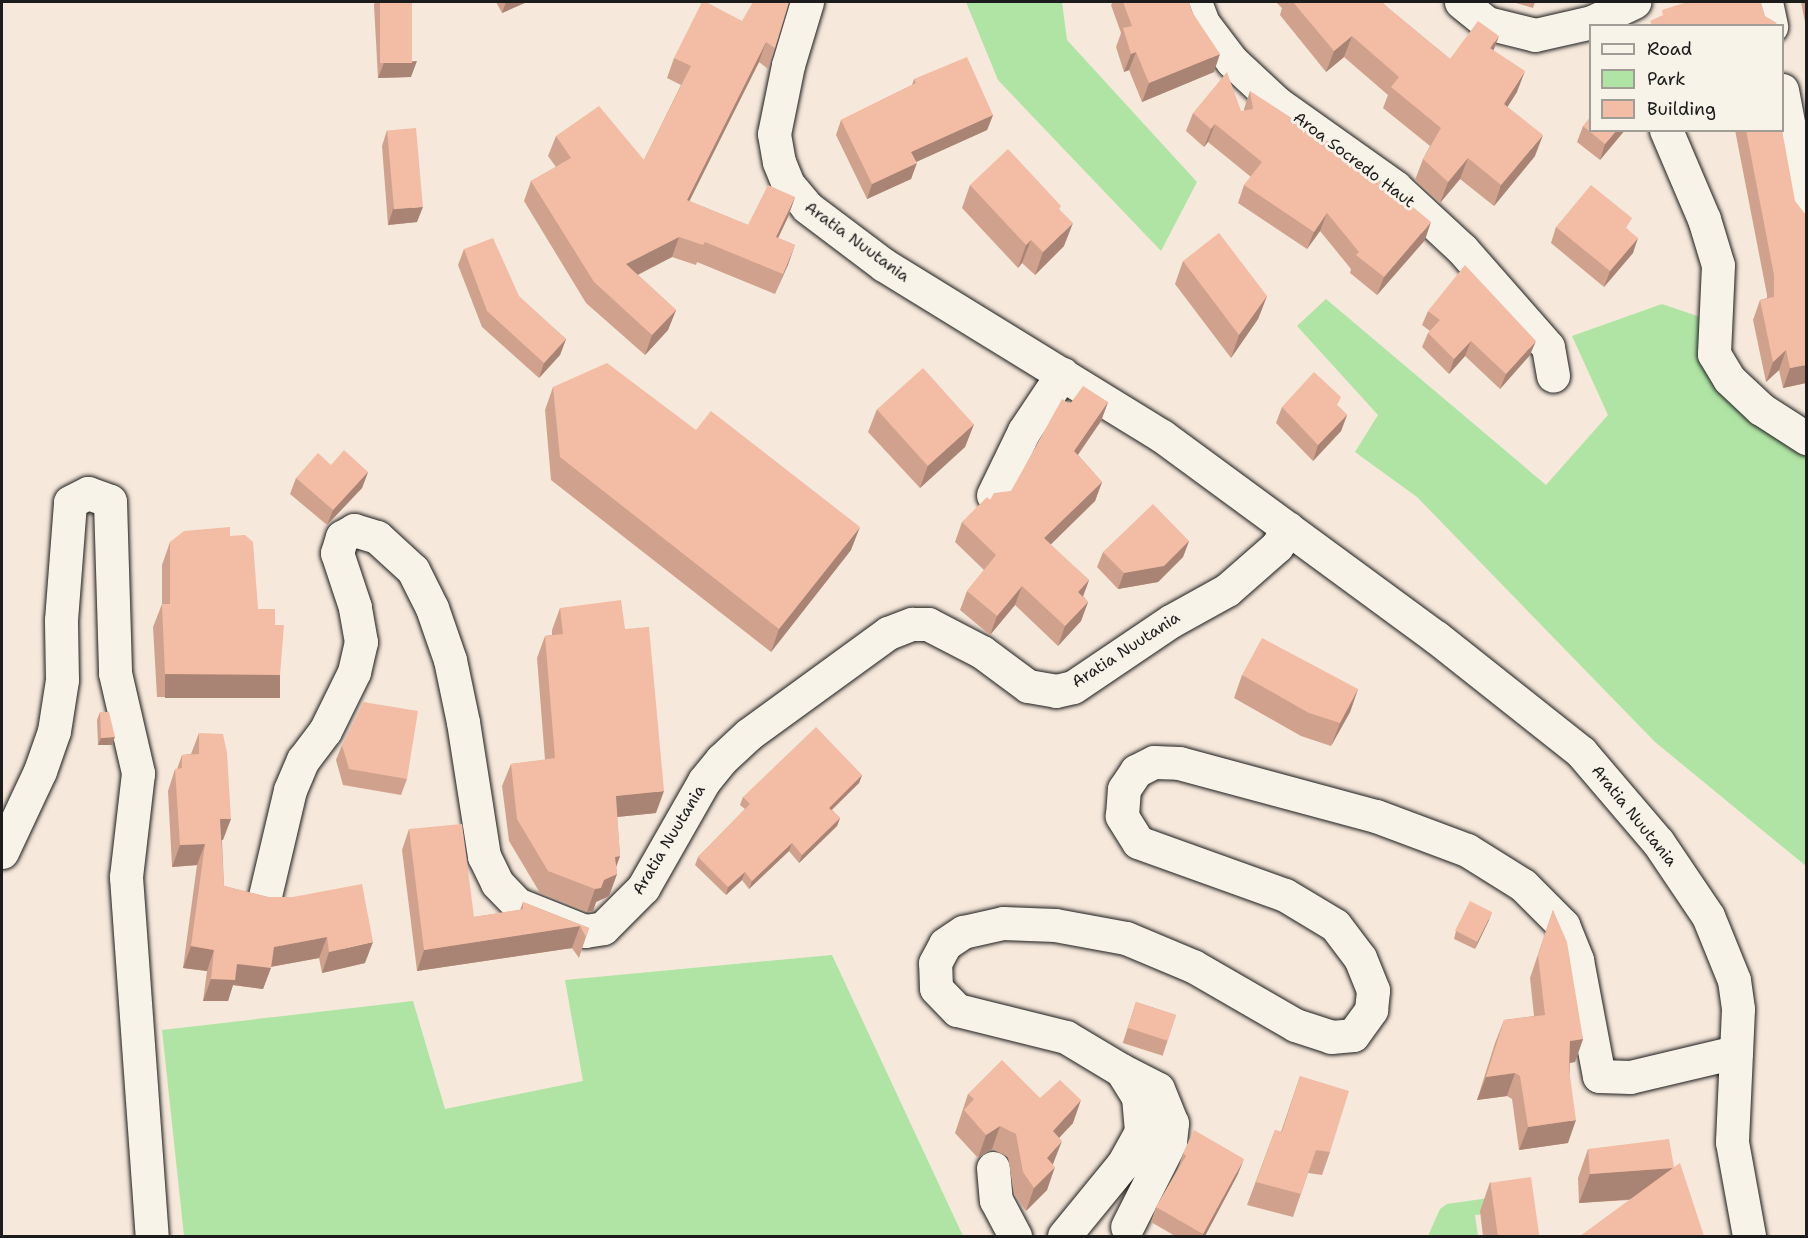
<!DOCTYPE html>
<html>
<head>
<meta charset="utf-8">
<style>
	body { margin:0 }
	#map { position:relative; width:1808px; height:1238px; overflow:hidden; background:#f6e8db; font-family:"Shantell Sans",sans-serif }
	div>[style] { position:absolute }
	.green>* { inset:0; background:#b0e4a5 }
	.roads { filter:drop-shadow(0 0 2px #1c1c1c) drop-shadow(0 0 2px #1c1c1c) }
	.minor>* { height:33px; margin:-16.5px; padding:0 16.5px; transform-origin:16.5px; border-radius:16.5px; background:#f7f3e8 }
	.wall>* { inset:0; background:#d0a28e; transform-origin:0 0 }
	.shaded-wall>* { inset:0; background:#a98474; transform-origin:0 0 }
	.building>* { inset:0; background:#f2bca5; transform-origin:0 0 }
	span { translate:-50% -50%; white-space:nowrap; text-align:center; line-height:1.15; -webkit-text-stroke:6px #f7f3e8; paint-order:stroke }
	.street-label { font-size:16px; color:#1c1c1c }
	.frame { position:absolute; inset:0; border:3px solid #1c1c1c; pointer-events:none }
	.legend { position:absolute; left:1589px; top:24px; width:195px; height:108px; box-sizing:border-box; background:#f7f3e8; border:2px solid #9f9d96; margin:0; padding:8px 10px; list-style:none; font-size:18px; color:#1c1c1c }
	.legend li { display:flex; align-items:center; gap:12px; height:30px }
	.legend b { width:30px; border:2px solid #9f9d96 }
</style>
</head>
<body>
<div id="map">
	<div class="green">
		<div style="clip-path:polygon(966px 2px,1062px 2px,1067px 40px,1197px 182px,1161px 251px,998px 80px)"></div>
		<div style="clip-path:polygon(1326px 299px,1546px 485px,1608px 415px,1572px 336px,1662px 304px,1712px 321px,1738px 374px,1774px 403px,1806px 419px,1806px 866px,1655px 742px,1417px 497px,1355px 452px,1378px 415px,1297px 326px)"></div>
		<div style="clip-path:polygon(832px 955px,963px 1236px,184px 1236px,162px 1030px,413px 1001px,445px 1109px,583px 1081px,565px 980px)"></div>
		<div style="clip-path:polygon(1489px 1198px,1488px 1214px,1475px 1215px,1478px 1236px,1428px 1236px,1440px 1209px,1447px 1204px)"></div>
	</div>
	<div class="roads">
		<div class="minor">
			<div style="left:807px;top:2px;width:66px;rotate:106.8deg"></div>
			<div style="left:788px;top:65px;width:70px;rotate:101.5deg"></div>
			<div style="left:774px;top:134px;width:28px;rotate:80deg"></div>
			<div style="left:779px;top:162px;width:24px;rotate:68deg"></div>
			<div style="left:788px;top:184px;width:30px;rotate:50deg"></div>
			<div style="left:807px;top:207px;width:96px;rotate:37deg"></div>
			<div style="left:884px;top:265px;width:326px;rotate:31.6deg"></div>
			<div style="left:1162px;top:436px;width:340px;rotate:36.3deg"></div>
			<div style="left:1436px;top:637px;width:185px;rotate:38.4deg"></div>
			<div style="left:1581px;top:752px;width:118px;rotate:49.5deg"></div>
			<div style="left:1658px;top:842px;width:89px;rotate:56deg"></div>
			<div style="left:1708px;top:916px;width:69px;rotate:67.9deg"></div>
			<div style="left:1734px;top:980px;width:29px;rotate:82deg"></div>
			<div style="left:1738px;top:1009px;width:133px;rotate:92.6deg"></div>
			<div style="left:1732px;top:1142px;width:96px;rotate:79.7deg"></div>
			<div style="left:1195px;top:2px;width:22px;rotate:69deg"></div>
			<div style="left:1203px;top:23px;width:48px;rotate:52.7deg"></div>
			<div style="left:1232px;top:61px;width:62px;rotate:43deg"></div>
			<div style="left:1277px;top:103px;width:145px;rotate:35.4deg"></div>
			<div style="left:1395px;top:187px;width:91px;rotate:42.8deg"></div>
			<div style="left:1462px;top:249px;width:130px;rotate:48.7deg"></div>
			<div style="left:1548px;top:347px;width:29px;rotate:80deg"></div>
			<div style="left:1461px;top:2px;width:33px;rotate:39deg"></div>
			<div style="left:1487px;top:23px;width:49px;rotate:14deg"></div>
			<div style="left:1535px;top:35px;width:58px;rotate:-12.8deg"></div>
			<div style="left:1592px;top:22px;width:47px;rotate:-25.5deg"></div>
			<div style="left:1766px;top:2px;width:25px;rotate:78deg"></div>
			<div style="left:1782px;top:90px;width:129px;rotate:79.3deg"></div>
			<div style="left:1666px;top:130px;width:97px;rotate:66.9deg"></div>
			<div style="left:1704px;top:219px;width:48px;rotate:73.1deg"></div>
			<div style="left:1718px;top:265px;width:89px;rotate:92.6deg"></div>
			<div style="left:1714px;top:354px;width:29px;rotate:59deg"></div>
			<div style="left:1729px;top:379px;width:44px;rotate:43.2deg"></div>
			<div style="left:1761px;top:409px;width:54px;rotate:32.8deg"></div>
			<div style="left:993px;top:495px;width:71px;rotate:-64.2deg"></div>
			<div style="left:1024px;top:431px;width:69px;rotate:-56.3deg"></div>
			<div style="left:2px;top:852px;width:89px;rotate:-64.9deg"></div>
			<div style="left:40px;top:771px;width:42px;rotate:-70.7deg"></div>
			<div style="left:54px;top:731px;width:52px;rotate:-81.1deg"></div>
			<div style="left:62px;top:680px;width:60px;rotate:-91deg"></div>
			<div style="left:61px;top:620px;width:118px;rotate:-85.6deg"></div>
			<div style="left:70px;top:502px;width:20px;rotate:-27deg"></div>
			<div style="left:88px;top:493px;width:23px;rotate:20deg"></div>
			<div style="left:110px;top:501px;width:172px;rotate:88.3deg"></div>
			<div style="left:115px;top:673px;width:103px;rotate:77deg"></div>
			<div style="left:138px;top:773px;width:105px;rotate:96.6deg"></div>
			<div style="left:126px;top:877px;width:360px;rotate:85.9deg"></div>
			<div style="left:264px;top:900px;width:113px;rotate:-76.7deg"></div>
			<div style="left:290px;top:790px;width:33px;rotate:-67deg"></div>
			<div style="left:303px;top:760px;width:36px;rotate:-53deg"></div>
			<div style="left:325px;top:731px;width:66px;rotate:-63.8deg"></div>
			<div style="left:354px;top:672px;width:31px;rotate:-77deg"></div>
			<div style="left:361px;top:642px;width:36px;rotate:-100deg"></div>
			<div style="left:355px;top:607px;width:57px;rotate:-108.4deg"></div>
			<div style="left:337px;top:553px;width:17px;rotate:-73deg"></div>
			<div style="left:342px;top:537px;width:14px;rotate:-30deg"></div>
			<div style="left:354px;top:530px;width:24px;rotate:17deg"></div>
			<div style="left:377px;top:537px;width:49px;rotate:42.5deg"></div>
			<div style="left:413px;top:570px;width:42px;rotate:63.4deg"></div>
			<div style="left:432px;top:608px;width:55px;rotate:70.9deg"></div>
			<div style="left:450px;top:660px;width:63px;rotate:78.2deg"></div>
			<div style="left:463px;top:722px;width:136px;rotate:81.1deg"></div>
			<div style="left:484px;top:856px;width:30px;rotate:64deg"></div>
			<div style="left:497px;top:883px;width:29px;rotate:46deg"></div>
			<div style="left:517px;top:904px;width:73px;rotate:21.7deg"></div>
			<div style="left:585px;top:931px;width:18px;rotate:-9deg"></div>
			<div style="left:603px;top:928px;width:57px;rotate:-45deg"></div>
			<div style="left:643px;top:888px;width:123px;rotate:-60.3deg"></div>
			<div style="left:704px;top:781px;width:27px;rotate:-51deg"></div>
			<div style="left:721px;top:760px;width:38px;rotate:-43deg"></div>
			<div style="left:749px;top:734px;width:172px;rotate:-36deg"></div>
			<div style="left:888px;top:633px;width:26px;rotate:-21deg"></div>
			<div style="left:912px;top:624px;width:16px"></div>
			<div style="left:928px;top:624px;width:61px;rotate:27.4deg"></div>
			<div style="left:982px;top:652px;width:57px;rotate:36.5deg"></div>
			<div style="left:1028px;top:686px;width:28px;rotate:10deg"></div>
			<div style="left:1056px;top:691px;width:17px;rotate:-13deg"></div>
			<div style="left:1073px;top:687px;width:118px;rotate:-34deg"></div>
			<div style="left:1171px;top:621px;width:64px;rotate:-29deg"></div>
			<div style="left:1227px;top:590px;width:67px;rotate:-41.3deg"></div>
			<div style="left:1277px;top:546px;width:21px;rotate:-59deg"></div>
			<div style="left:1123px;top:1071px;width:39px;rotate:27deg"></div>
			<div style="left:1158px;top:1089px;width:37px;rotate:68deg"></div>
			<div style="left:1172px;top:1123px;width:19px;rotate:96deg"></div>
			<div style="left:1170px;top:1142px;width:95px;rotate:116.8deg"></div>
			<div style="left:993px;top:1168px;width:32px;rotate:85deg"></div>
			<div style="left:996px;top:1200px;width:41px;rotate:62.2deg"></div>
			<div style="left:1064px;top:1236px;width:93px;rotate:-50.7deg"></div>
			<div style="left:1123px;top:1164px;width:38px;rotate:-61deg"></div>
			<div style="left:1141px;top:1131px;width:34px;rotate:-95deg"></div>
			<div style="left:1138px;top:1097px;width:32px;rotate:-122deg"></div>
			<div style="left:1121px;top:1070px;width:64px;rotate:-149deg"></div>
			<div style="left:1066px;top:1037px;width:112px;rotate:-166.1deg"></div>
			<div style="left:957px;top:1010px;width:30px;rotate:-134deg"></div>
			<div style="left:936px;top:988px;width:25px;rotate:-92deg"></div>
			<div style="left:935px;top:963px;width:21px;rotate:-62deg"></div>
			<div style="left:945px;top:944px;width:22px;rotate:-34deg"></div>
			<div style="left:963px;top:932px;width:41px;rotate:-12.7deg"></div>
			<div style="left:1003px;top:923px;width:52px;rotate:2.2deg"></div>
			<div style="left:1055px;top:925px;width:72px;rotate:10.4deg"></div>
			<div style="left:1126px;top:938px;width:73px;rotate:22.7deg"></div>
			<div style="left:1193px;top:966px;width:118px;rotate:30deg"></div>
			<div style="left:1295px;top:1025px;width:38px;rotate:18deg"></div>
			<div style="left:1331px;top:1037px;width:22px;rotate:-5deg"></div>
			<div style="left:1353px;top:1035px;width:31px;rotate:-54deg"></div>
			<div style="left:1371px;top:1010px;width:20px;rotate:-84deg"></div>
			<div style="left:1373px;top:990px;width:35px;rotate:-112deg"></div>
			<div style="left:1360px;top:958px;width:41px;rotate:-127.1deg"></div>
			<div style="left:1335px;top:925px;width:58px;rotate:-149deg"></div>
			<div style="left:1285px;top:895px;width:156px;rotate:-160.2deg"></div>
			<div style="left:1138px;top:842px;width:31px;rotate:-122deg"></div>
			<div style="left:1122px;top:816px;width:27px;rotate:-86deg"></div>
			<div style="left:1124px;top:789px;width:22px;rotate:-56deg"></div>
			<div style="left:1136px;top:771px;width:20px;rotate:-27deg"></div>
			<div style="left:1154px;top:762px;width:25px;rotate:2deg"></div>
			<div style="left:1179px;top:763px;width:204px;rotate:15.1deg"></div>
			<div style="left:1376px;top:816px;width:97px;rotate:20.5deg"></div>
			<div style="left:1467px;top:850px;width:66px;rotate:32deg"></div>
			<div style="left:1523px;top:885px;width:57px;rotate:45deg"></div>
			<div style="left:1563px;top:925px;width:38px;rotate:68deg"></div>
			<div style="left:1577px;top:960px;width:118px;rotate:79.3deg"></div>
			<div style="left:1599px;top:1076px;width:31px;rotate:2deg"></div>
			<div style="left:1630px;top:1077px;width:109px;rotate:-13.3deg"></div>
		</div>
	</div>
	<div class="wall">
		<div style="clip-path:polygon(375px 2px,412px 2px,411px 77px,378px 78px,374px 5px)"></div>
		<div style="clip-path:polygon(496px 2px,527px 2px,502px 13px)"></div>
		<div style="clip-path:polygon(1113px 2px,1189px 2px,1214px 72px,1142px 102px,1129px 70px,1124px 72px,1116px 47px,1121px 33px,1111px 5px)"></div>
		<div style="clip-path:polygon(1276px 2px,1382px 2px,1387px 7px,1450px 59px,1494px 51px,1517px 92px,1507px 107px,1535px 156px,1494px 206px,1460px 179px,1440px 203px,1415px 180px,1423px 159px,1430px 146px,1383px 108px,1388px 95px,1344px 57px,1326px 72px,1280px 15px,1282px 8px)"></div>
		<div style="clip-path:polygon(1513px 2px,1535px 2px,1533px 8px)"></div>
		<div style="clip-path:polygon(1801px 2px,1806px 2px,1806px 27px)"></div>
		<div style="clip-path:polygon(742px 21px,775px 48px,768px 69px,759px 62px,689px 201px,748px 225px,795px 197px,788px 217px,778px 238px,795px 245px,775px 294px,697px 262px,696px 265px,672px 257px,638px 275px,676px 310px,668px 330px,645px 355px,586px 303px,524px 201px,531px 181px,556px 167px,548px 156px,556px 136px,644px 160px,681px 85px,667px 78px,674px 58px)"></div>
		<div style="clip-path:polygon(914px 79px,993px 115px,987px 130px,916px 162px,911px 179px,867px 199px,836px 135px,841px 120px,912px 85px)"></div>
		<div style="clip-path:polygon(1250px 91px,1425px 240px,1377px 295px,1350px 273px,1351px 269px,1320px 231px,1307px 249px,1238px 203px,1244px 185px,1251px 177px,1208px 142px,1204px 147px,1186px 131px,1193px 113px,1244px 111px,1244px 109px)"></div>
		<div style="clip-path:polygon(1583px 126px,1590px 130px,1625px 130px,1600px 160px,1577px 142px)"></div>
		<div style="clip-path:polygon(387px 130px,417px 222px,388px 225px,382px 146px)"></div>
		<div style="clip-path:polygon(1735px 130px,1782px 130px,1806px 383px,1783px 388px,1779px 370px,1766px 382px,1753px 320px,1760px 300px,1767px 298px,1767px 295px)"></div>
		<div style="clip-path:polygon(970px 185px,1060px 210px,1064px 246px,1035px 275px,1022px 263px,1018px 268px,962px 208px)"></div>
		<div style="clip-path:polygon(1556px 227px,1628px 229px,1633px 253px,1604px 287px,1551px 243px)"></div>
		<div style="clip-path:polygon(464px 249px,566px 339px,560px 355px,539px 378px,482px 327px,458px 265px)"></div>
		<div style="clip-path:polygon(1183px 261px,1267px 296px,1258px 319px,1231px 358px,1175px 284px)"></div>
		<div style="clip-path:polygon(1428px 311px,1530px 355px,1500px 389px,1465px 356px,1449px 374px,1422px 347px,1428px 333px,1430px 331px,1422px 325px)"></div>
		<div style="clip-path:polygon(553px 387px,851px 550px,771px 652px,551px 480px,545px 410px)"></div>
		<div style="clip-path:polygon(1108px 402px,1101px 421px,1078px 455px,1102px 482px,1095px 501px,1050px 545px,1089px 580px,1083px 596px,1088px 602px,1081px 621px,1058px 646px,1015px 605px,990px 635px,960px 610px,967px 591px,984px 570px,955px 542px,962px 522px,990px 500px,1011px 491px,1070px 404px)"></div>
		<div style="clip-path:polygon(1338px 406px,1347px 415px,1341px 431px,1313px 461px,1276px 423px,1282px 407px)"></div>
		<div style="clip-path:polygon(877px 409px,974px 424px,965px 447px,920px 488px,868px 432px)"></div>
		<div style="clip-path:polygon(331px 465px,368px 472px,362px 488px,327px 525px,290px 494px,296px 478px)"></div>
		<div style="clip-path:polygon(230px 536px,258px 609px,275px 625px,280px 675px,272px 698px,157px 697px,153px 627px,162px 604px,162px 565px,170px 542px)"></div>
		<div style="clip-path:polygon(1189px 541px,1183px 557px,1158px 582px,1118px 589px,1097px 567px,1103px 552px)"></div>
		<div style="clip-path:polygon(560px 608px,625px 629px,656px 813px,617px 817px,620px 856px,616px 866px,617px 874px,609px 896px,596px 902px,593px 911px,587px 912px,540px 893px,509px 841px,502px 786px,511px 764px,545px 760px,537px 658px,545px 636px,552px 635px,552px 630px)"></div>
		<div style="clip-path:polygon(1242px 675px,1358px 689px,1350px 712px,1331px 746px,1301px 736px,1234px 698px)"></div>
		<div style="clip-path:polygon(100px 712px,112px 745px,98px 745px,97px 720px)"></div>
		<div style="clip-path:polygon(199px 733px,223px 840px,222px 840px,224px 886px,268px 897px,365px 963px,322px 973px,319px 958px,271px 967px,263px 989px,233px 985px,228px 1001px,203px 1001px,207px 971px,183px 968px,197px 865px,172px 867px,168px 791px,175px 769px,177px 769px,182px 755px,191px 754px)"></div>
		<div style="clip-path:polygon(342px 745px,407px 779px,401px 795px,343px 785px,336px 760px)"></div>
		<div style="clip-path:polygon(862px 775px,859px 783px,832px 810px,840px 818px,837px 826px,799px 863px,789px 851px,749px 889px,742px 880px,726px 895px,695px 865px,698px 857px,745px 809px,740px 805px,743px 797px)"></div>
		<div style="clip-path:polygon(409px 829px,474px 917px,520px 910px,523px 902px,589px 928px,579px 958px,572px 948px,417px 971px,402px 850px)"></div>
		<div style="clip-path:polygon(1553px 910px,1583px 1039px,1575px 1062px,1570px 1063px,1568px 1143px,1519px 1150px,1512px 1099px,1507px 1096px,1477px 1100px,1495px 1043px,1504px 1020px,1534px 1016px,1530px 978px)"></div>
		<div style="clip-path:polygon(1489px 920px,1475px 949px,1454px 939px,1456px 931px)"></div>
		<div style="left:1136px;top:1002px;width:42px;height:43px;rotate:18deg"></div>
		<div style="clip-path:polygon(1300px 1076px,1330px 1152px,1322px 1175px,1308px 1173px,1293px 1217px,1247px 1205px,1275px 1130px,1281px 1132px)"></div>
		<div style="clip-path:polygon(968px 1094px,1040px 1098px,1073px 1123px,1059px 1138px,1047px 1190px,1026px 1211px,1014px 1195px,1008px 1157px,992px 1149px,978px 1158px,955px 1133px)"></div>
		<div style="clip-path:polygon(1588px 1149px,1674px 1167px,1630px 1200px,1579px 1203px,1578px 1178px)"></div>
		<div style="clip-path:polygon(1183px 1153px,1238px 1174px,1205px 1236px,1175px 1236px,1151px 1222px,1156px 1207px,1178px 1169px)"></div>
		<div style="clip-path:polygon(1490px 1182px,1539px 1236px,1483px 1236px,1480px 1211px)"></div>
	</div>
	<div class="shaded-wall">
		<div style="clip-path:polygon(506px 2px,527px 2px,502px 13px)"></div>
		<div style="clip-path:polygon(1352px 36px,1344px 57px,1326px 72px,1334px 51px)"></div>
		<div style="clip-path:polygon(1499px 36px,1491px 57px,1490px 48px)"></div>
		<div style="clip-path:polygon(766px 42px,759px 62px,680px 220px,687px 200px)"></div>
		<div style="clip-path:polygon(1136px 52px,1129px 70px,1124px 72px,1131px 54px)"></div>
		<div style="clip-path:polygon(1220px 54px,1214px 72px,1142px 102px,1149px 83px)"></div>
		<div style="clip-path:polygon(417px 61px,411px 77px,378px 78px,384px 63px)"></div>
		<div style="clip-path:polygon(1525px 71px,1517px 92px,1496px 125px,1504px 104px)"></div>
		<div style="clip-path:polygon(993px 115px,987px 130px,905px 167px,911px 152px)"></div>
		<div style="clip-path:polygon(1215px 124px,1208px 142px,1204px 147px,1211px 129px)"></div>
		<div style="clip-path:polygon(1617px 130px,1625px 130px,1600px 160px,1605px 144px)"></div>
		<div style="clip-path:polygon(1543px 135px,1535px 156px,1494px 206px,1501px 185px)"></div>
		<div style="clip-path:polygon(1468px 158px,1460px 179px,1440px 203px,1448px 182px)"></div>
		<div style="clip-path:polygon(917px 163px,911px 179px,867px 199px,872px 184px)"></div>
		<div style="clip-path:polygon(795px 197px,788px 217px,769px 257px,776px 237px)"></div>
		<div style="clip-path:polygon(423px 207px,417px 222px,388px 225px,393px 209px)"></div>
		<div style="clip-path:polygon(1327px 213px,1320px 231px,1307px 249px,1314px 232px)"></div>
		<div style="clip-path:polygon(1431px 222px,1425px 240px,1377px 295px,1384px 277px)"></div>
		<div style="clip-path:polygon(1073px 223px,1064px 246px,1035px 275px,1043px 252px)"></div>
		<div style="clip-path:polygon(679px 237px,672px 257px,619px 284px,626px 264px)"></div>
		<div style="clip-path:polygon(1638px 238px,1633px 253px,1604px 287px,1610px 271px)"></div>
		<div style="clip-path:polygon(1031px 240px,1022px 263px,1018px 268px,1026px 245px)"></div>
		<div style="clip-path:polygon(795px 245px,788px 265px,775px 294px,783px 274px)"></div>
		<div style="clip-path:polygon(1267px 296px,1258px 319px,1231px 358px,1239px 335px)"></div>
		<div style="clip-path:polygon(676px 310px,668px 330px,645px 355px,652px 335px)"></div>
		<div style="clip-path:polygon(566px 339px,560px 355px,539px 378px,544px 363px)"></div>
		<div style="clip-path:polygon(1471px 341px,1465px 356px,1449px 374px,1454px 359px)"></div>
		<div style="clip-path:polygon(1536px 341px,1530px 355px,1500px 389px,1506px 374px)"></div>
		<div style="clip-path:polygon(1786px 350px,1779px 370px,1766px 382px,1773px 362px)"></div>
		<div style="clip-path:polygon(1806px 365px,1806px 383px,1783px 388px,1790px 368px)"></div>
		<div style="clip-path:polygon(1108px 402px,1101px 421px,1067px 470px,1074px 451px)"></div>
		<div style="clip-path:polygon(1347px 415px,1341px 431px,1313px 461px,1318px 445px)"></div>
		<div style="clip-path:polygon(974px 424px,965px 447px,920px 488px,928px 465px)"></div>
		<div style="clip-path:polygon(368px 472px,362px 488px,327px 525px,333px 510px)"></div>
		<div style="clip-path:polygon(1102px 482px,1095px 501px,1037px 558px,1044px 538px)"></div>
		<div style="clip-path:polygon(860px 527px,851px 550px,771px 652px,779px 629px)"></div>
		<div style="clip-path:polygon(1189px 541px,1183px 557px,1158px 582px,1118px 589px,1124px 573px)"></div>
		<div style="clip-path:polygon(1089px 580px,1082px 599px,1078px 592px)"></div>
		<div style="clip-path:polygon(1022px 586px,1015px 605px,990px 635px,997px 616px)"></div>
		<div style="clip-path:polygon(1088px 602px,1081px 621px,1058px 646px,1065px 626px)"></div>
		<div style="left:165px;top:674px;width:115px;height:24px"></div>
		<div style="clip-path:polygon(1358px 689px,1350px 712px,1331px 746px,1340px 723px)"></div>
		<div style="clip-path:polygon(115px 737px,112px 745px,98px 745px,101px 738px)"></div>
		<div style="clip-path:polygon(862px 775px,859px 783px,826px 815px,829px 808px)"></div>
		<div style="clip-path:polygon(664px 791px,656px 813px,607px 818px,616px 796px)"></div>
		<div style="clip-path:polygon(840px 818px,837px 826px,799px 863px,802px 855px)"></div>
		<div style="clip-path:polygon(220px 819px,231px 819px,223px 840px,213px 841px)"></div>
		<div style="clip-path:polygon(792px 843px,789px 851px,749px 889px,752px 881px)"></div>
		<div style="clip-path:polygon(205px 844px,197px 865px,172px 867px,180px 845px)"></div>
		<div style="clip-path:polygon(620px 856px,613px 876px,617px 874px,609px 896px,596px 902px,593px 911px,587px 912px,595px 889px,604px 880px,615px 857px)"></div>
		<div style="clip-path:polygon(745px 872px,742px 880px,726px 895px,728px 887px)"></div>
		<div style="clip-path:polygon(1492px 912px,1489px 920px,1475px 949px,1478px 941px)"></div>
		<div style="clip-path:polygon(580px 926px,572px 948px,417px 971px,424px 950px)"></div>
		<div style="clip-path:polygon(327px 937px,319px 958px,269px 967px,271px 968px,263px 989px,233px 985px,228px 1001px,203px 1001px,211px 979px,237px 964px,274px 947px)"></div>
		<div style="clip-path:polygon(373px 942px,365px 963px,322px 973px,329px 952px)"></div>
		<div style="clip-path:polygon(191px 946px,214px 950px,207px 971px,183px 968px)"></div>
		<div style="clip-path:polygon(1583px 1039px,1575px 1062px,1562px 1064px,1570px 1041px)"></div>
		<div style="clip-path:polygon(1515px 1073px,1507px 1096px,1477px 1100px,1486px 1077px)"></div>
		<div style="clip-path:polygon(1081px 1100px,1073px 1123px,1044px 1154px,1053px 1131px)"></div>
		<div style="clip-path:polygon(1576px 1120px,1568px 1143px,1519px 1150px,1528px 1127px)"></div>
		<div style="clip-path:polygon(1000px 1126px,992px 1149px,978px 1158px,986px 1135px)"></div>
		<div style="clip-path:polygon(1062px 1141px,1053px 1164px,1039px 1181px,1047px 1158px)"></div>
		<div style="clip-path:polygon(1244px 1159px,1238px 1174px,1205px 1236px,1202px 1236px)"></div>
		<div style="clip-path:polygon(1055px 1167px,1047px 1190px,1026px 1211px,1034px 1188px)"></div>
		<div style="clip-path:polygon(1673px 1168px,1662px 1197px,1579px 1203px,1590px 1174px)"></div>
	</div>
	<div class="building">
		<div style="left:380px;top:2px;width:32px;height:61px"></div>
		<div style="clip-path:polygon(702px 2px,706px 2px,742px 21px,753px 2px,789px 2px,775px 48px,766px 42px,687px 200px,748px 225px,768px 185px,795px 197px,776px 237px,795px 245px,783px 274px,705px 242px,703px 245px,679px 237px,626px 264px,676px 310px,652px 335px,594px 282px,531px 181px,571px 158px,556px 136px,599px 106px,644px 160px,691px 66px,674px 58px)"></div>
		<div style="clip-path:polygon(1123px 2px,1189px 2px,1192px 12px,1220px 54px,1149px 83px,1136px 52px,1131px 54px,1123px 28px,1132px 26px)"></div>
		<div style="clip-path:polygon(1293px 2px,1382px 2px,1387px 7px,1450px 59px,1478px 21px,1499px 36px,1490px 48px,1525px 71px,1504px 104px,1543px 135px,1501px 185px,1468px 158px,1448px 182px,1423px 159px,1441px 128px,1391px 87px,1399px 77px,1352px 36px,1334px 51px)"></div>
		<div style="clip-path:polygon(1687px 2px,1761px 2px,1765px 16px,1777px 23px,1772px 26px,1652px 26px,1650px 21px,1663px 15px,1662px 10px)"></div>
		<div style="clip-path:polygon(967px 57px,993px 115px,911px 152px,917px 163px,872px 184px,841px 120px,916px 83px,914px 79px)"></div>
		<div style="clip-path:polygon(1227px 72px,1241px 111px,1253px 109px,1250px 91px,1358px 161px,1431px 222px,1384px 277px,1356px 255px,1359px 252px,1327px 213px,1314px 232px,1244px 185px,1262px 162px,1215px 124px,1211px 129px,1193px 113px)"></div>
		<div style="clip-path:polygon(1590px 117px,1590px 130px,1617px 130px,1605px 144px,1583px 126px)"></div>
		<div style="left:416px;top:128px;width:79px;height:29px;rotate:85deg"></div>
		<div style="clip-path:polygon(1746px 130px,1782px 130px,1795px 201px,1806px 215px,1806px 365px,1790px 368px,1786px 350px,1773px 362px,1760px 300px,1774px 297px,1774px 275px)"></div>
		<div style="clip-path:polygon(1008px 149px,1061px 206px,1059px 209px,1073px 223px,1043px 252px,1031px 240px,1026px 245px,970px 185px)"></div>
		<div style="clip-path:polygon(1591px 185px,1632px 218px,1626px 228px,1638px 238px,1610px 271px,1556px 227px)"></div>
		<div style="clip-path:polygon(1219px 233px,1267px 296px,1239px 335px,1183px 261px)"></div>
		<div style="clip-path:polygon(493px 238px,519px 296px,566px 339px,544px 363px,487px 311px,464px 249px)"></div>
		<div style="clip-path:polygon(1465px 265px,1536px 341px,1506px 374px,1471px 341px,1454px 359px,1428px 333px,1440px 320px,1428px 311px)"></div>
		<div style="clip-path:polygon(607px 363px,696px 430px,711px 411px,860px 527px,779px 629px,560px 457px,553px 387px)"></div>
		<div style="left:923px;top:368px;width:76px;height:62px;rotate:48deg"></div>
		<div style="clip-path:polygon(1314px 372px,1341px 397px,1337px 405px,1347px 415px,1318px 445px,1282px 407px)"></div>
		<div style="clip-path:polygon(1083px 386px,1108px 402px,1074px 451px,1102px 482px,1044px 538px,1089px 580px,1078px 592px,1088px 602px,1065px 626px,1022px 586px,997px 616px,967px 591px,996px 555px,962px 522px,987px 497px,990px 500px,994px 493px,1011px 491px,1062px 399px,1070px 404px)"></div>
		<div style="clip-path:polygon(344px 450px,368px 472px,333px 510px,296px 478px,318px 453px,331px 465px)"></div>
		<div style="clip-path:polygon(1153px 504px,1189px 541px,1164px 566px,1124px 573px,1103px 552px)"></div>
		<div style="clip-path:polygon(230px 527px,230px 536px,245px 535px,253px 542px,258px 609px,275px 609px,275px 625px,284px 625px,280px 675px,165px 674px,162px 604px,170px 604px,170px 542px,184px 531px)"></div>
		<div style="clip-path:polygon(621px 600px,625px 629px,649px 627px,664px 791px,616px 796px,620px 856px,615px 857px,617px 874px,604px 880px,601px 888px,595px 889px,548px 871px,517px 819px,511px 764px,555px 758px,545px 636px,563px 634px,560px 608px)"></div>
		<div style="clip-path:polygon(1262px 638px,1358px 689px,1340px 723px,1309px 713px,1242px 675px)"></div>
		<div style="clip-path:polygon(363px 702px,418px 711px,407px 779px,349px 769px,342px 745px)"></div>
		<div style="clip-path:polygon(100px 712px,109px 712px,115px 737px,101px 738px)"></div>
		<div style="clip-path:polygon(816px 727px,862px 775px,829px 808px,840px 818px,802px 855px,792px 843px,752px 881px,745px 872px,728px 887px,698px 857px,750px 804px,743px 797px)"></div>
		<div style="clip-path:polygon(199px 733px,223px 734px,227px 753px,231px 819px,220px 819px,224px 886px,268px 897px,293px 897px,362px 884px,373px 942px,329px 952px,327px 937px,274px 947px,271px 968px,237px 964px,235px 980px,211px 979px,214px 950px,191px 946px,205px 844px,180px 845px,175px 769px,182px 768px,182px 755px,199px 754px)"></div>
		<div style="clip-path:polygon(462px 824px,474px 917px,523px 909px,523px 902px,589px 928px,586px 937px,580px 926px,424px 950px,409px 829px)"></div>
		<div style="left:1470px;top:901px;width:25px;height:33px;rotate:27deg"></div>
		<div style="clip-path:polygon(1553px 910px,1567px 942px,1583px 1039px,1570px 1041px,1569px 1069px,1576px 1120px,1528px 1127px,1520px 1076px,1515px 1073px,1486px 1077px,1504px 1020px,1545px 1015px,1538px 955px)"></div>
		<div style="left:1136px;top:1002px;width:42px;height:27px;rotate:18deg"></div>
		<div style="clip-path:polygon(1002px 1060px,1040px 1098px,1060px 1080px,1081px 1100px,1053px 1131px,1062px 1141px,1047px 1158px,1055px 1167px,1034px 1188px,1023px 1172px,1016px 1134px,1000px 1126px,986px 1135px,964px 1110px,974px 1099px,968px 1094px)"></div>
		<div style="clip-path:polygon(1300px 1076px,1349px 1091px,1330px 1152px,1316px 1150px,1301px 1194px,1256px 1182px,1275px 1130px,1282px 1132px)"></div>
		<div style="clip-path:polygon(1194px 1130px,1244px 1159px,1203px 1234px,1156px 1207px,1186px 1156px,1183px 1153px)"></div>
		<div style="clip-path:polygon(1669px 1139px,1674px 1167px,1680px 1163px,1704px 1236px,1580px 1236px,1673px 1168px,1590px 1174px,1588px 1149px)"></div>
		<div style="left:1531px;top:1177px;width:60px;height:41px;rotate:82deg"></div>
	</div>
	<div class="street-label">
		<span style="left:1354px;top:160px;rotate:37deg">Aroa Socredo Haut</span>
		<span style="left:857px;top:242px;rotate:36deg">Aratia Nuutania</span>
		<span style="left:1126px;top:650px;rotate:-33deg">Aratia Nuutania</span>
		<span style="left:1634px;top:816px;rotate:51deg">Aratia Nuutania</span>
		<span style="left:669px;top:840px;rotate:-59deg">Aratia Nuutania</span>
	</div>
	<div class="frame"></div>
	<ul class="legend">
	<li><b style="height:8px;background:#f7f3e8"></b>Road</li>
	<li><b style="height:16px;background:#b0e4a5"></b>Park</li>
	<li><b style="height:16px;background:#f2bca5"></b>Building</li>
	</ul>
</div>
</body>
</html>
